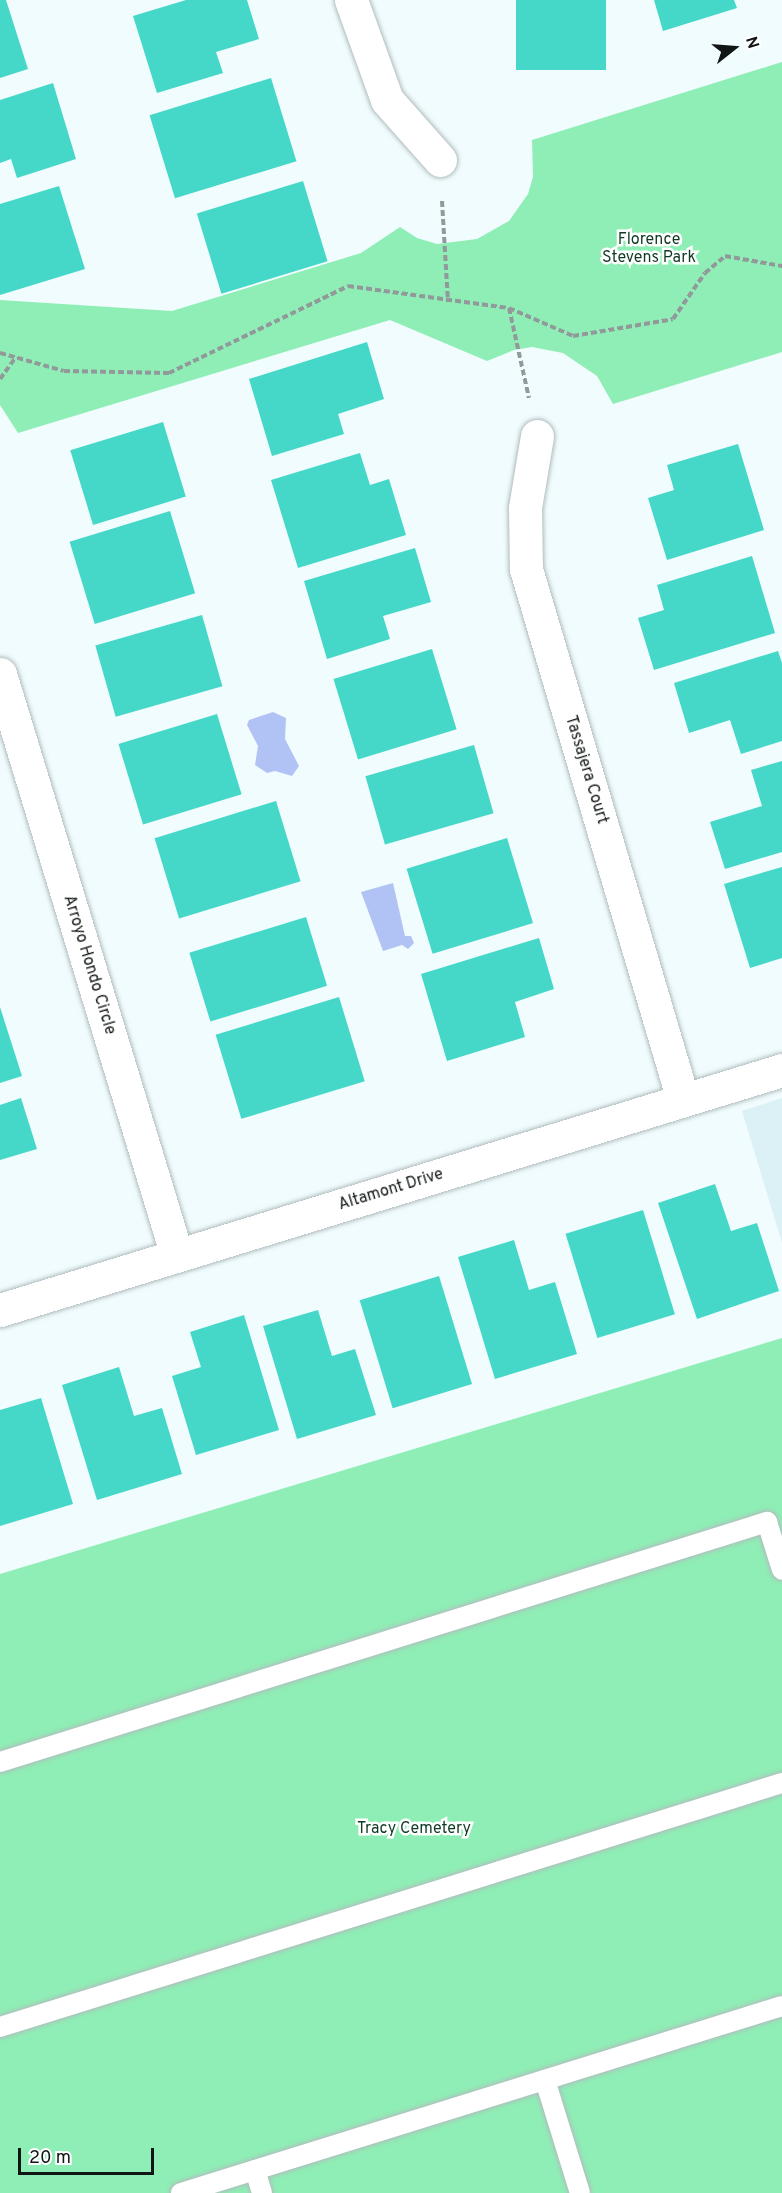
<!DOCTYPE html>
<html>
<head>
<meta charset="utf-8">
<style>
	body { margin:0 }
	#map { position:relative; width:782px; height:2193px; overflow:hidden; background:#f1fcfe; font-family:Overpass,sans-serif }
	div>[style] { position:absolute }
	.built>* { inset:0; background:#dcf1f5 }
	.green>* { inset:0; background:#8feeb5 }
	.water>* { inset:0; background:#b1c2f5 }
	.building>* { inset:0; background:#45d7c8; transform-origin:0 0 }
	.path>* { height:4px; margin-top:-2px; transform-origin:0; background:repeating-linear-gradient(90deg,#91999a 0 6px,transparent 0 9px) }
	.roads { filter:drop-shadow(0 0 2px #b1bcbe) drop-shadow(0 0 2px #b1bcbe) }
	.lane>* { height:20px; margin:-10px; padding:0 10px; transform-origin:10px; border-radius:10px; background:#fff }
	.street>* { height:33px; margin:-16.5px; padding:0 16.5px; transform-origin:16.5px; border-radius:16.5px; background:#fff }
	span { translate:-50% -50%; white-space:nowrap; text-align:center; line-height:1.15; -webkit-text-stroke:5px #fff; paint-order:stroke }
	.park-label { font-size:16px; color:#103a24 }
	.street-label { font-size:16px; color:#111515 }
	.north { position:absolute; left:704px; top:18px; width:60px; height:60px; -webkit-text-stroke:4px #fff; paint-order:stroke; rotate:73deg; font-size:16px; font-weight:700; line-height:24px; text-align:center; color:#111515 }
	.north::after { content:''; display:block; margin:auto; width:21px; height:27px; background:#111515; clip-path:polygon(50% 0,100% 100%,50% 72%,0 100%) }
	.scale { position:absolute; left:18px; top:2148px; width:136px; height:27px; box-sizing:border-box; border:3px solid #111515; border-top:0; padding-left:8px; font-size:18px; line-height:21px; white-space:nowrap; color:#111515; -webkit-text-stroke:4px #fff; paint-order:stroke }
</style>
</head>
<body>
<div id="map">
	<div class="built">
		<div style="clip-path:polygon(782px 1098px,782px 1243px,742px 1111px)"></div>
	</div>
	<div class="green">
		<div style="clip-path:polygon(782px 62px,782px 352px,613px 404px,597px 376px,563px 353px,532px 347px,514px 350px,487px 361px,390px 320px,18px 433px,0 405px,0 300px,172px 311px,361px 253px,400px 227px,417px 238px,437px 244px,477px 239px,509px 221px,528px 194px,533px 177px,532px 140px)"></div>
		<div style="clip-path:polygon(782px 1338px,782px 2193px,0 2193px,0 1574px)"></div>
	</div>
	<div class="water">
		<div style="clip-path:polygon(273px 712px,286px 718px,285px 739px,299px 766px,292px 776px,275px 771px,267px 773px,255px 765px,258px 746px,247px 725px,249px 720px)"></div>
		<div style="clip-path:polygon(393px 883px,405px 936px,411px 936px,414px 943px,408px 949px,402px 945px,383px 951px,361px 892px)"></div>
	</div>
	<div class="building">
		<div style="clip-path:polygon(0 0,6px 0,28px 69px,0 78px)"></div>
		<div style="clip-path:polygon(186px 0,247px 0,259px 39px,216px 52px,223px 73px,157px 93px,133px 16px)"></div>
		<div style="left:516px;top:0;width:90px;height:70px"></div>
		<div style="clip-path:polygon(654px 0,734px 0,737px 8px,663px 31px)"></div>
		<div style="left:271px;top:78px;width:87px;height:127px;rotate:73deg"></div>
		<div style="clip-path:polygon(53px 83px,76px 159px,17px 178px,11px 159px,0 163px,0 100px)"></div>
		<div style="left:303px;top:181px;width:84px;height:111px;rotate:73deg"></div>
		<div style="clip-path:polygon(59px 186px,85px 269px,0 295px,0 204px)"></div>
		<div style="clip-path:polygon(367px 342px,384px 399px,338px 414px,344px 434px,272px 456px,249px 379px)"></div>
		<div style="left:163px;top:422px;width:78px;height:97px;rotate:73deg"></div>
		<div style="clip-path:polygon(738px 444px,764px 530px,667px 560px,648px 498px,674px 490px,667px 465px)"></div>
		<div style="clip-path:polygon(360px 453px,370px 485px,389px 479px,406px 535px,298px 568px,271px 480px)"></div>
		<div style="left:170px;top:511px;width:86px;height:105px;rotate:73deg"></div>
		<div style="clip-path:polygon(415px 548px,431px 602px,383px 616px,390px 639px,327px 659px,304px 581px)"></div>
		<div style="clip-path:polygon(752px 556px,775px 633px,654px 670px,638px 618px,664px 610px,657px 585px)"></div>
		<div style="left:202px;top:615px;width:74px;height:111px;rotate:74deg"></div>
		<div style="left:432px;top:649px;width:84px;height:103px;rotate:73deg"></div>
		<div style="clip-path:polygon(778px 651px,782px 663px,782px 741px,741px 754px,730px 720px,689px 733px,674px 683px)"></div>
		<div style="left:217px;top:714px;width:84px;height:103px;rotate:73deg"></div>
		<div style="left:474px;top:745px;width:71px;height:113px;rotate:74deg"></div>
		<div style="clip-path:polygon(782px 761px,782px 852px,725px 869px,710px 822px,762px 806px,751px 770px)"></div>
		<div style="left:276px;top:801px;width:84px;height:127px;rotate:73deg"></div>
		<div style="left:507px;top:838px;width:89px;height:105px;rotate:73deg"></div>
		<div style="clip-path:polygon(782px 867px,782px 958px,750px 968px,724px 884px)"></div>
		<div style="left:306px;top:917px;width:72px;height:122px;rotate:73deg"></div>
		<div style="clip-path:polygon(539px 938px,554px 989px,515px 1002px,525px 1037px,447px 1061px,421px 974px)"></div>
		<div style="left:339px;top:997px;width:88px;height:129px;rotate:73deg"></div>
		<div style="clip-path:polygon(0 1007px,22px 1076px,0 1083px)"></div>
		<div style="clip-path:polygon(21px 1098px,37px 1149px,0 1160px,0 1105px)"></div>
		<div style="clip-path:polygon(715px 1184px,731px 1231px,757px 1223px,779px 1291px,697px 1319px,658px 1203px)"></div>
		<div style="left:643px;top:1210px;width:109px;height:81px;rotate:73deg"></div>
		<div style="clip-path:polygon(514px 1240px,529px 1290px,555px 1282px,577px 1354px,495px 1379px,458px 1257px)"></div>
		<div style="left:439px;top:1276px;width:113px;height:83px;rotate:73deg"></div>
		<div style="clip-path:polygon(318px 1310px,332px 1356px,355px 1349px,376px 1415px,297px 1439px,263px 1326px)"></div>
		<div style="clip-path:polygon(244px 1315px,279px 1430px,196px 1455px,172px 1376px,201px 1367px,190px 1332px)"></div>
		<div style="clip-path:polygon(119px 1367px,134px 1416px,162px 1408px,182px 1474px,97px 1500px,62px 1385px)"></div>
		<div style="clip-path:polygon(41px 1398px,73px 1504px,0 1526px,0 1410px)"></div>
	</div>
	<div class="path">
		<div style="left:442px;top:201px;width:101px;rotate:86.6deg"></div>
		<div style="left:509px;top:308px;width:92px;rotate:77.5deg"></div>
		<div style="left:0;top:353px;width:66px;rotate:15.7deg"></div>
		<div style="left:64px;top:371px;width:105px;rotate:1.1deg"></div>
		<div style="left:169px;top:373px;width:199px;rotate:-25.9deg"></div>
		<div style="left:348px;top:286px;width:162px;rotate:7.8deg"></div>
		<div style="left:509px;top:308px;width:70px;rotate:23.6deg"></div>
		<div style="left:573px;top:336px;width:101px;rotate:-9.6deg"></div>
		<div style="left:673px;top:319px;width:56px;rotate:-55.2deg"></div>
		<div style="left:705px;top:273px;width:26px;rotate:-40deg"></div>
		<div style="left:725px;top:256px;width:58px;rotate:10deg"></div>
		<div style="left:0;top:379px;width:27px;rotate:-54deg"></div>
	</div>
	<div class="roads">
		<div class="lane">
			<div style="left:0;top:1762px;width:804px;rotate:-17.38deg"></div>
			<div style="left:767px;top:1522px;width:50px;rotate:72.6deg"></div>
			<div style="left:0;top:2027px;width:819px;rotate:-17.33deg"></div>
			<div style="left:545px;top:2080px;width:118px;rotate:72.8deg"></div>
			<div style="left:255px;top:2170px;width:24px;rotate:73deg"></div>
			<div style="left:181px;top:2193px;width:629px;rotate:-17.28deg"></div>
		</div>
		<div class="street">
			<div style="left:351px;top:0;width:106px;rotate:70.2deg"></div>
			<div style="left:387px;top:100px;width:80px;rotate:48.5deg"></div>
			<div style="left:537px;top:436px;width:73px;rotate:99.5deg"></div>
			<div style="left:525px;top:508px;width:61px;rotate:89.1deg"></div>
			<div style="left:526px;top:569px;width:554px;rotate:73.53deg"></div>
			<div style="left:0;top:674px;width:608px;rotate:73.08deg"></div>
			<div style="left:0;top:1310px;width:818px;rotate:-17.06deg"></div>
		</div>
	</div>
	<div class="park-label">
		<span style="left:649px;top:249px">Florence<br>Stevens Park</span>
		<span style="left:414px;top:1829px">Tracy Cemetery</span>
	</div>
	<div class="street-label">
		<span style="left:586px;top:770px;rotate:73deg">Tassajera Court</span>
		<span style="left:89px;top:965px;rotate:73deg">Arroyo Hondo Circle</span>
		<span style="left:391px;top:1190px;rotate:-17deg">Altamont Drive</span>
	</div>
	<div class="north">N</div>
	<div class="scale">20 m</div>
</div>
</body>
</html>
